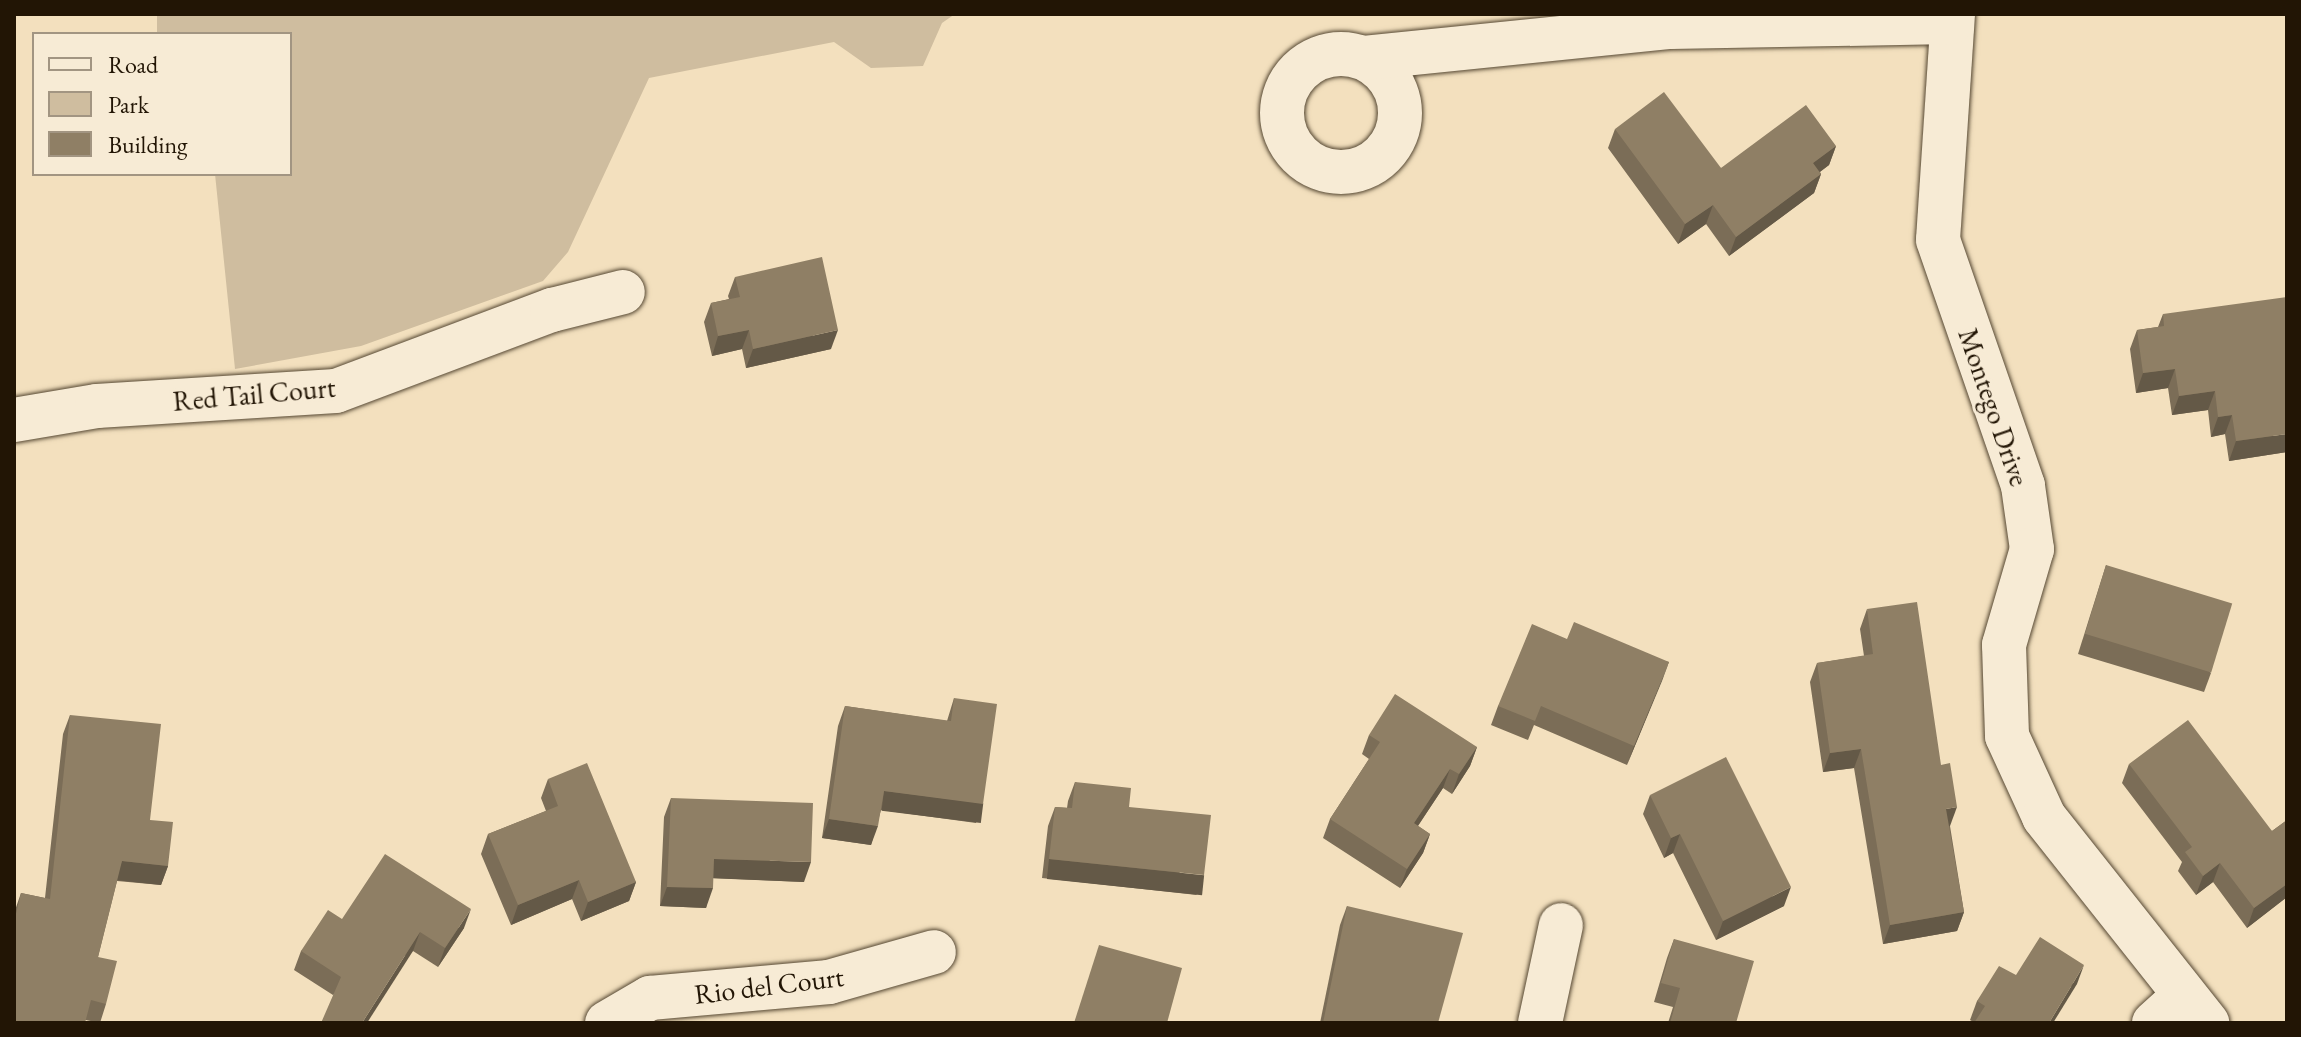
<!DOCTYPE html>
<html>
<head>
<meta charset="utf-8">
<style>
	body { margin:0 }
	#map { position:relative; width:2301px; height:1037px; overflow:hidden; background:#f3e0be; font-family:"EB Garamond",serif }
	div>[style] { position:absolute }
	.green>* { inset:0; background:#cfbd9f }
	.roads { filter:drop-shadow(0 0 2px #564833) drop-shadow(0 0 2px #564833) }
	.minor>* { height:44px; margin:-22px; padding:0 22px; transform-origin:22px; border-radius:22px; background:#f7ebd5 }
	.minor>.ring { margin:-22px; padding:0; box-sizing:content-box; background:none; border:44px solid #f7ebd5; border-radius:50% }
	.wall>* { inset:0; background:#7b6d57 }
	.shaded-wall>* { inset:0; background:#645947; transform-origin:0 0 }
	.building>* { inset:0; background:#8f7f65; transform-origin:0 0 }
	span { translate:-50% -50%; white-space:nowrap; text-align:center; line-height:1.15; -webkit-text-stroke:6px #f7ebd5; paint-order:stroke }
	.street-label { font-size:28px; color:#221505 }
	.frame { position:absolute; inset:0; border:16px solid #221505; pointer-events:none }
	.legend { position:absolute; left:32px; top:32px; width:260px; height:144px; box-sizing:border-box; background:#f7ebd5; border:2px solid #a29582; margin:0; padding:10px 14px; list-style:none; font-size:24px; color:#221505 }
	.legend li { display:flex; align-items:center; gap:16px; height:40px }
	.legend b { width:40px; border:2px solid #a29582 }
</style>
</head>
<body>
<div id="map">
	<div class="green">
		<div style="clip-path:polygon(157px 14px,955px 14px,942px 23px,923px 66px,871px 68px,834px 42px,649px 78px,568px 252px,543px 281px,361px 346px,235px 369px,215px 174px,290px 174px,290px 34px,157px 34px)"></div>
	</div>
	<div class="roads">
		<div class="minor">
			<div style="left:1953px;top:14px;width:226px;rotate:93.8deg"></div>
			<div style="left:1938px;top:240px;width:260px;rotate:70.9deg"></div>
			<div style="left:2023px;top:486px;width:64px;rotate:81.9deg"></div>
			<div style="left:2032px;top:549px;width:100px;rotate:106.3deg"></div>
			<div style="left:2004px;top:645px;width:91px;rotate:88.1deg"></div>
			<div style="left:2007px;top:736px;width:89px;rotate:65.4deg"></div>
			<div style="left:2044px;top:817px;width:263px;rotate:51.6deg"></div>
			<div class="ring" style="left:1282px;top:54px;width:74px;height:74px"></div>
			<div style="left:1364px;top:58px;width:308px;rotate:-5.8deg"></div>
			<div style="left:1670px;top:27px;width:281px;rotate:-1deg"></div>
			<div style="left:14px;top:420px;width:84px;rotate:-9.6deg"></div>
			<div style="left:97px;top:406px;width:239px;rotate:-3.6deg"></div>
			<div style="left:336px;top:391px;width:231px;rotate:-20.6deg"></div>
			<div style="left:552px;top:310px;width:73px;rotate:-14.2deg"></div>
			<div style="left:607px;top:1023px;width:50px;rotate:-30.2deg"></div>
			<div style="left:650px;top:998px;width:180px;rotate:-5.1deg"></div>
			<div style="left:829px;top:982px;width:109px;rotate:-15.9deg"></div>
			<div style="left:1540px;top:1023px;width:100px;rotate:-77.9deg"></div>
			<div style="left:2154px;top:1023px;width:39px;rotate:-42deg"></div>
		</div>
	</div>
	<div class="wall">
		<div style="clip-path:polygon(1615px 129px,1721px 168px,1836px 146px,1829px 165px,1820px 172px,1821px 174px,1814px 193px,1729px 256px,1706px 224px,1678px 244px,1608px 148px)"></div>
		<div style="clip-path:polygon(735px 277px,831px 349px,746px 368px,742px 349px,712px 356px,704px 322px,711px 303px,729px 299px,728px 296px)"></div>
		<div style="clip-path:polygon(2163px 314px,2287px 452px,2229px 461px,2225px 434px,2211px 437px,2208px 410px,2172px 415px,2168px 388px,2136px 393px,2130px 349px,2137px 330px,2158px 327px)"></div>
		<div style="clip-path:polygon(2106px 565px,2211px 673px,2204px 692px,2078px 654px)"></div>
		<div style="clip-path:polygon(1867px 609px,1950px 826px,1964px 912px,1957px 931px,1883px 944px,1854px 768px,1823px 772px,1810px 682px,1817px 663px,1864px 656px,1860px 629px)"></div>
		<div style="clip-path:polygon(1567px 639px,1669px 662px,1627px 765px,1534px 725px,1528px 740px,1491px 725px,1498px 706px)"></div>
		<div style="clip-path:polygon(954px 698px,983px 804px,976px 823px,881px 810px,871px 845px,822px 838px,838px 726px,845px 706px,947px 721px)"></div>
		<div style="clip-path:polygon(70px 715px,150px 820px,168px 866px,161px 885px,117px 881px,98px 957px,106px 1004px,100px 1023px,86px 1020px,14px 1023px,14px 913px,21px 893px,45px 898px,63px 734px)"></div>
		<div style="clip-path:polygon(1369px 735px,1477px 747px,1470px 766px,1452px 794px,1443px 788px,1418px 826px,1430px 834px,1423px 853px,1400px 888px,1323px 838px,1330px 819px,1369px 759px,1362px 754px)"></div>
		<div style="clip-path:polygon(2129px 764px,2272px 831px,2287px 820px,2287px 897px,2247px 928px,2213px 882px,2196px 895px,2178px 871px,2182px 862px,2122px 783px)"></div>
		<div style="clip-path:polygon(548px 779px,636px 882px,629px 901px,581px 921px,572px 899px,511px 925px,481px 854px,488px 834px,546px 811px,541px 798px)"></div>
		<div style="clip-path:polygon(1075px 782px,1129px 807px,1197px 895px,1042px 878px,1048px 826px,1055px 807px,1067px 808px,1068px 801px)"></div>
		<div style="clip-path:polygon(1650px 795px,1784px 906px,1716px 940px,1673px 853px,1664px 858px,1643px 814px)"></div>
		<div style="clip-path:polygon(671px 798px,804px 882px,713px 878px,706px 908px,660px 906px,664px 817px)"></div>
		<div style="clip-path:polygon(1347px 906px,1438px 1023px,1320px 1023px,1340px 925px)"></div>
		<div style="clip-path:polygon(342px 919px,464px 928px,438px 967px,413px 951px,333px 995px,294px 970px,301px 951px)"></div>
		<div style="clip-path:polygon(1674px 939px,1736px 1023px,1668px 1023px,1673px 1007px,1654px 1002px,1667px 958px)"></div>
		<div style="clip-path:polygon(2016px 975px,2077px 984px,1975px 1023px,1970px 1020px,1977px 1001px)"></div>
	</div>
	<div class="shaded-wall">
		<div style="clip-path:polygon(1836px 146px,1829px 165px,1806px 182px,1813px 163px)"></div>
		<div style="clip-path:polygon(1821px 174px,1814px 193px,1729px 256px,1736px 237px)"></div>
		<div style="clip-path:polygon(1713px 205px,1706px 224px,1678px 244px,1685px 224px)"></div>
		<div style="clip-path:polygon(749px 330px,742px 349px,712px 356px,718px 336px)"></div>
		<div style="clip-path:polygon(838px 330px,831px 349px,746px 368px,753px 349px)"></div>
		<div style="clip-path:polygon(2175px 369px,2168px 388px,2136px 393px,2143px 373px)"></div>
		<div style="clip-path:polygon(2215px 391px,2208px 410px,2172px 415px,2179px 396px)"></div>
		<div style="clip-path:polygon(2232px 415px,2225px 434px,2211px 437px,2218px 417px)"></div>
		<div style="clip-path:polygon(2287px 434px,2287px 452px,2229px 461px,2236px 441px)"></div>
		<div style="clip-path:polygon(1669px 662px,1662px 681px,1627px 765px,1634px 746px)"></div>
		<div style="clip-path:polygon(1477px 747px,1470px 766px,1452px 794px,1459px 774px)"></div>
		<div style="clip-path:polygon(1861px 749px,1854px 768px,1823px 772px,1830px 753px)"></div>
		<div style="clip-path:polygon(1450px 769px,1443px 788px,1407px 842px,1414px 823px)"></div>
		<div style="left:884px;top:791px;width:100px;height:20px;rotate:7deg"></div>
		<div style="clip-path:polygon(1957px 807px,1950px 826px,1939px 828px,1946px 809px)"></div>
		<div style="clip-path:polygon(829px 819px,878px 826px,871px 845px,822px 838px)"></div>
		<div style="clip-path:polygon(1430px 834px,1423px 853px,1400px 888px,1407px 869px)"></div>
		<div style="clip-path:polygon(1680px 834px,1673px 853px,1664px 858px,1671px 838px)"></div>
		<div style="clip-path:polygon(714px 859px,811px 862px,804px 882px,707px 878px)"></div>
		<div style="left:1049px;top:859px;width:156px;height:20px;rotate:6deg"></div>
		<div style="clip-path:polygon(122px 861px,168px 866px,161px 885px,115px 880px)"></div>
		<div style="clip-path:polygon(2220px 863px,2213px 882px,2196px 895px,2203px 876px)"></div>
		<div style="clip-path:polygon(579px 880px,572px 899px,511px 925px,518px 905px)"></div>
		<div style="clip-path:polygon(636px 882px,629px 901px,581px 921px,588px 902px)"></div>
		<div style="clip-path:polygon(2287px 884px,2287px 897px,2247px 928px,2254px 908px)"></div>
		<div style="clip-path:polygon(667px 887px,713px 888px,706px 908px,660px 906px)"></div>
		<div style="clip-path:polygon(1791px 887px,1784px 906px,1716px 940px,1723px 921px)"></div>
		<div style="clip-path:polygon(471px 909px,464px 928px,438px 967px,445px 948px)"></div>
		<div style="clip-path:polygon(1964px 912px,1957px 931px,1883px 944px,1890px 925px)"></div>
		<div style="clip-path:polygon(420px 932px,413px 951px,367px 1023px,362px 1023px)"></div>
		<div style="clip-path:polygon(2084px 965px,2077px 984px,2053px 1023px,2049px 1023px)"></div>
	</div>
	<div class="building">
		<div style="clip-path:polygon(1664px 92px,1721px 168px,1806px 105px,1836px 146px,1813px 163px,1821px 174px,1736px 237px,1713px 205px,1685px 224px,1615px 129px)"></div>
		<div style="clip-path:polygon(822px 257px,838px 330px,753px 349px,749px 330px,718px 336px,711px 303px,740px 297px,735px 277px)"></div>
		<div style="clip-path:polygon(2287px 297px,2287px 362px,2285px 362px,2287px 373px,2287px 434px,2236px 441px,2232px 415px,2218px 417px,2215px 391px,2179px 396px,2175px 369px,2143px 373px,2137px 330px,2164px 326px,2163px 314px)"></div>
		<div style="left:2106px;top:565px;width:132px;height:72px;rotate:17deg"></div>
		<div style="clip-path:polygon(1917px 602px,1941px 765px,1950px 763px,1957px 807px,1946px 809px,1964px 912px,1890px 925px,1861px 749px,1830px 753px,1817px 663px,1873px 654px,1867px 609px)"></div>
		<div style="clip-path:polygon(1574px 622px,1669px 662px,1634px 746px,1541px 706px,1535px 721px,1498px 706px,1532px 624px,1567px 639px)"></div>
		<div style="clip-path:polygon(1395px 694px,1477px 747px,1459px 774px,1450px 769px,1414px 823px,1430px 834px,1407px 869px,1330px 819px,1380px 742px,1369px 735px)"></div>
		<div style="clip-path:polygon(954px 698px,997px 704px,983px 804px,884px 791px,878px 826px,829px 819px,845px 706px,951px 721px)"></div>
		<div style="clip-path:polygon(70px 715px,161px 724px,150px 820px,173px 822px,168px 866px,122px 861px,98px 957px,117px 961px,106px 1004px,91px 1000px,85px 1023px,14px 1023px,14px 922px,21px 893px,50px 899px)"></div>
		<div style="clip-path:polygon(2188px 720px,2272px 831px,2287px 820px,2287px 884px,2254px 908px,2220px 863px,2203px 876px,2185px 852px,2192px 847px,2129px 764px)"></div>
		<div style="clip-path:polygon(1726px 757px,1791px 887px,1723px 921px,1680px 834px,1671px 838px,1650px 795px)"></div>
		<div style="clip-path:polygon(587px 763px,636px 882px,588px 902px,579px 880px,518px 905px,488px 834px,558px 806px,548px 779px)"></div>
		<div style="clip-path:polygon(1075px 782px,1131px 788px,1129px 807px,1211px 815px,1204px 875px,1049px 859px,1055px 807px,1072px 808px)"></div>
		<div style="clip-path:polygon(671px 798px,813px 803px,811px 862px,714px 859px,713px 888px,667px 887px)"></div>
		<div style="clip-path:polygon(385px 854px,471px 909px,445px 948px,420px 932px,362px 1023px,321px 1023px,341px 977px,301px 951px,328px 910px,342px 919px)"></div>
		<div style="clip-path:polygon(1347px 906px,1463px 933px,1438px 1023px,1323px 1023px)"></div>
		<div style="clip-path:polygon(2040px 937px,2084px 965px,2049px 1023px,1974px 1023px,1985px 1006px,1977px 1001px,1999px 966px,2016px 975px)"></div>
		<div style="clip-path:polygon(1674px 939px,1754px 961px,1736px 1023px,1670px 1023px,1680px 988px,1661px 983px)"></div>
		<div style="clip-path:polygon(1099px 945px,1182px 968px,1167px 1023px,1074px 1023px)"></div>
	</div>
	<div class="street-label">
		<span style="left:254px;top:394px;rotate:-5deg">Red Tail Court</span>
		<span style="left:1994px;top:407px;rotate:71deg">Montego Drive</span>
		<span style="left:769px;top:985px;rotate:-7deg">Rio del Court</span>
	</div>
	<div class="frame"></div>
	<ul class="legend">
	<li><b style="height:10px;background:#f7ebd5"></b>Road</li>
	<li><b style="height:22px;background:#cfbd9f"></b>Park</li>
	<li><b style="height:22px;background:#8f7f65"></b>Building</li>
	</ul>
</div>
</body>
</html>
